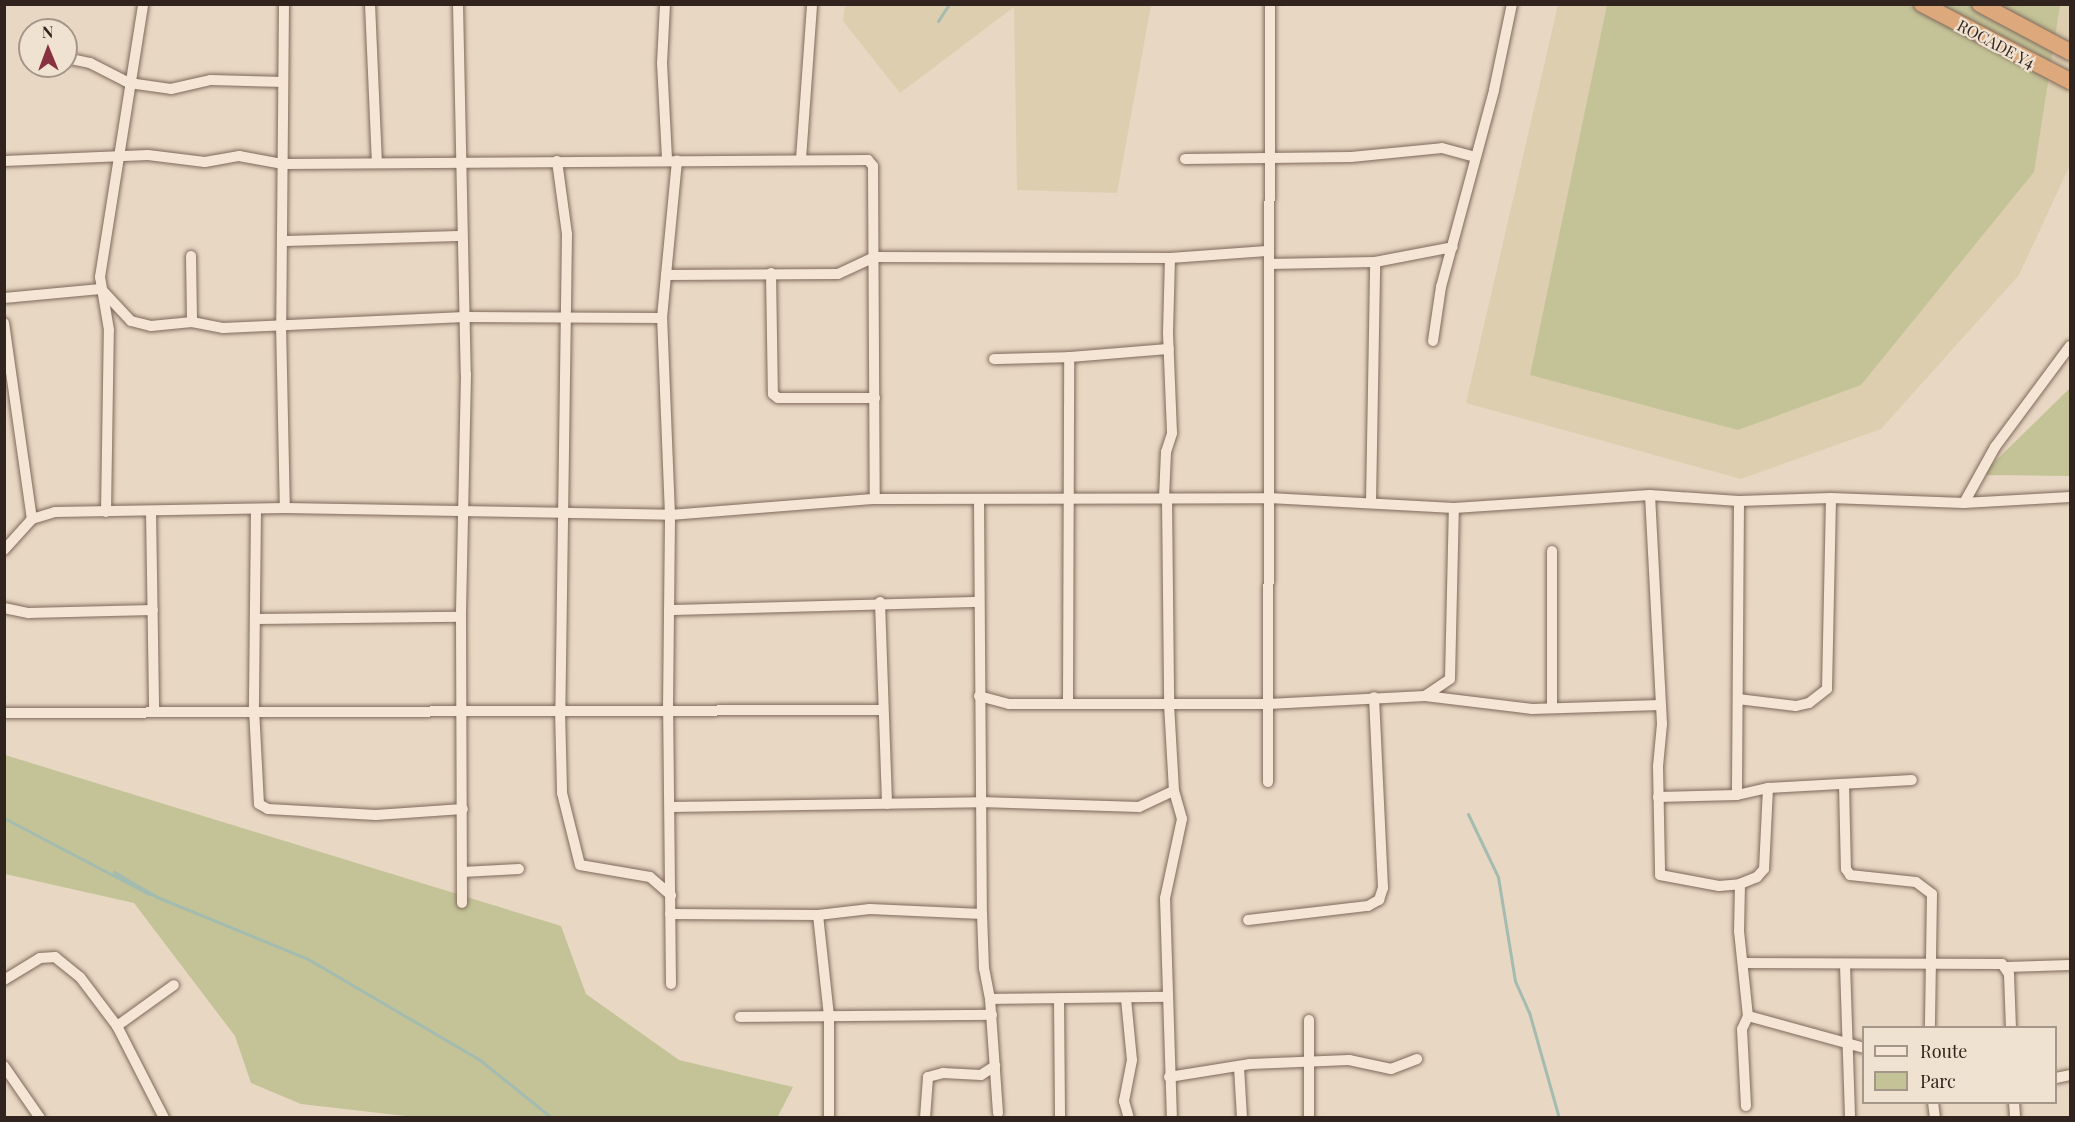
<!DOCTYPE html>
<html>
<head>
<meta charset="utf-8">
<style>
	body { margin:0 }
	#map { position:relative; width:2075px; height:1122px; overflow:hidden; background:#e8d7c2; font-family:"Playfair Display",serif }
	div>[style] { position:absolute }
	.farmland>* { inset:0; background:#ddceb0 }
	.green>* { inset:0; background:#c4c397 }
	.stream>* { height:3px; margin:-1.5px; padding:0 1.5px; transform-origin:1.5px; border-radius:1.5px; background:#a4bbb0 }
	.roads { filter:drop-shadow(0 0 2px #7f695b) drop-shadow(0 0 2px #7f695b) }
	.minor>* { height:10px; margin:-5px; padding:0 5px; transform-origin:5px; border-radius:5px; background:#f4e5d4 }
	.trunk>* { height:16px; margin:-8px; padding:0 8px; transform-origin:8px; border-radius:8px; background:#dca87c }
	span { translate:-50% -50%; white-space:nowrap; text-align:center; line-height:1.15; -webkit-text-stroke:4.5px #f0e2d0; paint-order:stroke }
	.street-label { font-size:16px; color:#31241e }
	.frame { position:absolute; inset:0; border:6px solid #31241e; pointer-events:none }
	.legend { position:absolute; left:1862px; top:1026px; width:195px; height:78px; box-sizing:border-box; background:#f0e2d0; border:2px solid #a49689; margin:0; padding:8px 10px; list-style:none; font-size:18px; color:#31241e }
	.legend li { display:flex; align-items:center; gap:12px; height:30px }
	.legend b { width:30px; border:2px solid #a49689 }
	.north { position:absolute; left:18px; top:18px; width:60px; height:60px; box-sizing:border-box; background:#f0e2d0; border:2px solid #a49689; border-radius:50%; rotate:359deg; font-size:16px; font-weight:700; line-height:24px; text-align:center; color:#31241e }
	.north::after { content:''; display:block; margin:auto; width:21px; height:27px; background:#873240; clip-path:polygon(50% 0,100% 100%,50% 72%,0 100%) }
</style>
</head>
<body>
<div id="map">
	<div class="farmland">
		<div style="clip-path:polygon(845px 5px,1151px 5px,1117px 193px,1017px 190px,1014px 7px,900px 93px,843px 21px)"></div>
		<div style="clip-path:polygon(1558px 5px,2070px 5px,2070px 165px,2019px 275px,1881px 429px,1741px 479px,1466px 403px)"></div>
	</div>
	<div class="green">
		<div style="clip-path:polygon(1607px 5px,2060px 5px,2034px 172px,1861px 385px,1738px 430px,1530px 375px)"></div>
		<div style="clip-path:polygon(2070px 388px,2070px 476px,1981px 475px)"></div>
		<div style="clip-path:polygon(5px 755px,561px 926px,586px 994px,679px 1060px,793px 1087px,777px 1118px,423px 1118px,301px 1104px,251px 1083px,235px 1036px,134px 903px,5px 874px)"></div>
	</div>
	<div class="stream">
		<div style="left:938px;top:21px;width:20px;rotate:-57deg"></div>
		<div style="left:1468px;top:814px;width:70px;rotate:64.5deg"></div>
		<div style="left:1498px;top:877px;width:105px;rotate:80.7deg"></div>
		<div style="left:1515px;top:981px;width:34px;rotate:66deg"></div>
		<div style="left:1529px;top:1012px;width:110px;rotate:74.2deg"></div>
		<div style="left:4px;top:818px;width:164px;rotate:27.7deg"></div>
		<div style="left:149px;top:894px;width:41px;rotate:-147.8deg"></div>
		<div style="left:114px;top:872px;width:50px;rotate:30.2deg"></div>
		<div style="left:157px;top:897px;width:163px;rotate:22.3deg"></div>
		<div style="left:308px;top:959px;width:199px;rotate:30.4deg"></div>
		<div style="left:480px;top:1060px;width:92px;rotate:38.9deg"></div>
	</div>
	<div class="roads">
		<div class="minor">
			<div style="left:284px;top:4px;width:320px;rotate:90.5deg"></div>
			<div style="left:281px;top:324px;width:184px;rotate:88.8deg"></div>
			<div style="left:370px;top:4px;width:159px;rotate:87.5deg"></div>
			<div style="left:458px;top:4px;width:370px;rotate:88.8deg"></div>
			<div style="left:466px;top:374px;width:243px;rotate:91.2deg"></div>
			<div style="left:461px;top:617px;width:286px;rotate:89.8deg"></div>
			<div style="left:665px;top:4px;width:59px;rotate:92.9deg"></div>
			<div style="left:662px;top:63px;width:97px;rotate:87deg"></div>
			<div style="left:66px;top:58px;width:25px;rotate:12deg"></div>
			<div style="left:90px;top:63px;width:44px;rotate:27.1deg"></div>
			<div style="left:129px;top:83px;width:42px;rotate:8.1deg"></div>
			<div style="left:171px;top:89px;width:41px;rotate:-12.7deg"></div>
			<div style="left:211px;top:80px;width:72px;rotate:1.6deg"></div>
			<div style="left:801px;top:159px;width:155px;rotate:-85.9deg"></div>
			<div style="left:1185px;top:159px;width:166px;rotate:-0.7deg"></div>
			<div style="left:1351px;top:157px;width:91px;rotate:-5.6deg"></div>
			<div style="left:1442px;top:148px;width:34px;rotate:15deg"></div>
			<div style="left:4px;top:161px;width:144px;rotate:-2.4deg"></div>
			<div style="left:148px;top:155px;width:57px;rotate:7deg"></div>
			<div style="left:205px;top:162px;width:35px;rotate:-10deg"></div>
			<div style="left:239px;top:156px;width:45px;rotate:10.3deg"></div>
			<div style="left:283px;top:164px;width:585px;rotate:-0.39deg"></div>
			<div style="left:868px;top:160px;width:8px;rotate:50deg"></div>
			<div style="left:873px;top:166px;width:333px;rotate:89.7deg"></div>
			<div style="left:557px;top:161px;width:74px;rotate:82.2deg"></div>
			<div style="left:567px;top:234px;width:475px;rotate:90.8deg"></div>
			<div style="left:560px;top:709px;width:84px;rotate:88.6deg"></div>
			<div style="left:562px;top:793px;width:74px;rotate:76deg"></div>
			<div style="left:580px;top:865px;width:71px;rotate:9.7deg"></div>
			<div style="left:650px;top:877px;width:28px;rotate:41deg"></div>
			<div style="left:282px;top:241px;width:180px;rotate:-1.6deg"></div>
			<div style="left:191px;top:256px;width:66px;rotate:89.1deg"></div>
			<div style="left:1269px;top:264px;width:106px;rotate:-1.1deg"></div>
			<div style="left:1375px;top:262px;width:79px;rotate:-10.9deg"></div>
			<div style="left:771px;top:273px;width:121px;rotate:89.1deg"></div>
			<div style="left:773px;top:394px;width:6px;rotate:39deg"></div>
			<div style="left:778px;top:398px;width:97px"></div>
			<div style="left:666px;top:275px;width:115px;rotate:-84.5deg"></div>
			<div style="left:4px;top:298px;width:97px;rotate:-5.3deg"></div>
			<div style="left:101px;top:289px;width:44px;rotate:46.8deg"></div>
			<div style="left:131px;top:321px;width:21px;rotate:14deg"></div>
			<div style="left:151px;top:326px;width:41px;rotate:-5.6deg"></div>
			<div style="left:192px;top:322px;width:32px;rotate:11deg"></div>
			<div style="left:223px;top:328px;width:242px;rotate:-2.6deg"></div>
			<div style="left:465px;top:317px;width:197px;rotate:0.3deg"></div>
			<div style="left:662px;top:318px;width:43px;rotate:-84.7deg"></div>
			<div style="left:666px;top:275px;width:172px;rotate:-0.3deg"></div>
			<div style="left:838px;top:274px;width:40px;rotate:-25deg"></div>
			<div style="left:874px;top:257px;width:296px;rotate:0.2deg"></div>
			<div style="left:1170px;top:258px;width:97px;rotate:-4.1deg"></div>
			<div style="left:4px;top:323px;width:198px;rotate:81.9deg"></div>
			<div style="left:1433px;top:341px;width:55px;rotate:-81.6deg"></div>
			<div style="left:1441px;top:287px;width:204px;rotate:-74.9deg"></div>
			<div style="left:1494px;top:90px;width:88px;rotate:-78.2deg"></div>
			<div style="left:994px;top:359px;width:75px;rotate:-1.5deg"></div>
			<div style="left:1650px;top:495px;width:229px;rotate:87deg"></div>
			<div style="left:1662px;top:724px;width:42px;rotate:95.4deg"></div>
			<div style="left:1658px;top:766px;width:109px;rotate:88.9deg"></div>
			<div style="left:1660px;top:875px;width:60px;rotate:10.6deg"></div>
			<div style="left:1719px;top:886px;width:21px;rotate:-5deg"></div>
			<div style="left:1740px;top:884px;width:47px;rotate:91.2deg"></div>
			<div style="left:1739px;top:931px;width:85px;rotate:84deg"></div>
			<div style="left:1748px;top:1016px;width:120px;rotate:15.4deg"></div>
			<div style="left:1164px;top:498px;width:46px;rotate:-87.5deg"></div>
			<div style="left:1166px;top:452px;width:20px;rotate:-72deg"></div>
			<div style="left:1172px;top:433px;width:100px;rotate:-92.3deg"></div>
			<div style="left:1168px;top:333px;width:75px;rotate:-88.5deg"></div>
			<div style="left:1167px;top:498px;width:206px;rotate:89.4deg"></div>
			<div style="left:1169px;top:704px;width:87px;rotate:86.7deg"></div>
			<div style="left:1174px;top:791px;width:29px;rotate:74deg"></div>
			<div style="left:1182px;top:819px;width:81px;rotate:102.1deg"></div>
			<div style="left:1165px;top:898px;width:220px;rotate:88.2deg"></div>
			<div style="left:979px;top:500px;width:414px;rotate:89.6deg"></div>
			<div style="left:982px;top:914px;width:54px;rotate:87.9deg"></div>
			<div style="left:984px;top:968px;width:32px;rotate:79deg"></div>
			<div style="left:1739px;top:501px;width:294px;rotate:90.4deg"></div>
			<div style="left:1737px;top:795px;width:32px;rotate:-13deg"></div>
			<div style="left:1768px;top:788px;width:81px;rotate:92.8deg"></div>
			<div style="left:1764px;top:869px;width:11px;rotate:131deg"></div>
			<div style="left:1757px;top:877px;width:18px;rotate:158deg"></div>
			<div style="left:1371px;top:503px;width:241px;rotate:-89deg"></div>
			<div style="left:1964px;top:503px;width:106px;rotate:-3.2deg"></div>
			<div style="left:256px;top:509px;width:200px;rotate:90.6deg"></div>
			<div style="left:254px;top:709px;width:95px;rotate:87deg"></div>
			<div style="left:259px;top:804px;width:10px;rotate:29deg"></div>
			<div style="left:268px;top:809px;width:108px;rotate:3.2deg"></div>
			<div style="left:376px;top:815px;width:87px;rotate:-3.9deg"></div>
			<div style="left:151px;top:511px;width:200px;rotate:89.1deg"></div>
			<div style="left:106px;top:512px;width:182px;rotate:-89.1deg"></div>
			<div style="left:109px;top:330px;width:54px;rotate:-99.6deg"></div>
			<div style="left:100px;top:277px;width:276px;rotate:-81deg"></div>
			<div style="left:4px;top:550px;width:42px;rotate:-47.9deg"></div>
			<div style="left:32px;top:519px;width:24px;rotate:-17deg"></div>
			<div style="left:55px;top:512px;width:230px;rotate:-1deg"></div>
			<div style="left:285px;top:508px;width:385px;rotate:1deg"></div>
			<div style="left:670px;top:515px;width:197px;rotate:-92.3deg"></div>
			<div style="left:1552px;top:551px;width:157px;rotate:90deg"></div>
			<div style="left:880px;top:602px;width:202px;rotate:88deg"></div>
			<div style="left:4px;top:608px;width:25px;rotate:12deg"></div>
			<div style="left:28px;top:613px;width:125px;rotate:-1.4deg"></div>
			<div style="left:669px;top:610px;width:308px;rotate:-1.5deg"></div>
			<div style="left:257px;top:619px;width:204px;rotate:-0.6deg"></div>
			<div style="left:979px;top:696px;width:31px;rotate:15deg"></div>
			<div style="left:1009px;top:704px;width:259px"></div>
			<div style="left:1268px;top:704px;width:157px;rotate:-2.9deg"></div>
			<div style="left:1425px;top:696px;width:108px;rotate:6.9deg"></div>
			<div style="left:1532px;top:709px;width:128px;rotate:-1.8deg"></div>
			<div style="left:1425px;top:696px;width:30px;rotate:-34deg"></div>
			<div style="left:1450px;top:679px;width:171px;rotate:-88.7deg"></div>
			<div style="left:1738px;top:699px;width:58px;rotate:6.9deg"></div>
			<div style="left:1796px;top:706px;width:13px;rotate:-13deg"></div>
			<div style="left:1809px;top:703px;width:23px;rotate:-38deg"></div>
			<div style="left:1827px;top:689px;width:191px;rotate:-88.8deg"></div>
			<div style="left:1068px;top:701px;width:344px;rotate:-89.8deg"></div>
			<div style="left:1069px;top:357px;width:100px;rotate:-4.6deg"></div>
			<div style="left:4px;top:713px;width:879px;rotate:-0.2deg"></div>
			<div style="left:1268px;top:782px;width:778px;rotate:-89.85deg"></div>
			<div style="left:1844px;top:784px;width:85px;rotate:88.7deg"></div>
			<div style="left:1846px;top:869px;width:7px;rotate:56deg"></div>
			<div style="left:1850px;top:875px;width:66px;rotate:6.1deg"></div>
			<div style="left:1916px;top:882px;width:20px;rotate:37deg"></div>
			<div style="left:1932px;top:894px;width:134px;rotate:90.9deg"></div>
			<div style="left:1768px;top:788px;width:144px;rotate:-3.2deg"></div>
			<div style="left:1658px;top:797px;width:79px;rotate:-1.5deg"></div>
			<div style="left:671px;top:807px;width:309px;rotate:-0.9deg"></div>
			<div style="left:980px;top:802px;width:159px;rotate:1.8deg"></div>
			<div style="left:1139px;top:807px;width:38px;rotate:-25deg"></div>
			<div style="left:462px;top:872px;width:57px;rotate:-3deg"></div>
			<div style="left:670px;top:914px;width:148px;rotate:0.4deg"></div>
			<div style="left:818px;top:915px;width:52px;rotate:-6.6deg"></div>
			<div style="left:870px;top:909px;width:112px;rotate:2.6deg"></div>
			<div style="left:818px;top:915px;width:103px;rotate:83.8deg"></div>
			<div style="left:829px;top:1017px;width:101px;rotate:90deg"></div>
			<div style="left:1248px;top:920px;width:121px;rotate:-6.7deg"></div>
			<div style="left:1368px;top:906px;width:13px;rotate:-29deg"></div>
			<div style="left:1379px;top:900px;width:13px;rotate:-72deg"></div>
			<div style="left:1383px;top:888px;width:191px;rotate:-92.7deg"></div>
			<div style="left:1743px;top:963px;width:259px;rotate:0.2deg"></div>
			<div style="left:2002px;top:964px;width:12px;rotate:55deg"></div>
			<div style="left:2009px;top:974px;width:54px;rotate:87.9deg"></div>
			<div style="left:1845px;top:965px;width:153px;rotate:88.1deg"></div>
			<div style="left:2007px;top:967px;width:63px;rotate:-1.8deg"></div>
			<div style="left:4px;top:980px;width:42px;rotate:-31.4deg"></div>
			<div style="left:40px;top:958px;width:15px;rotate:-4deg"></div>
			<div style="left:55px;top:957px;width:32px;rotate:39deg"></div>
			<div style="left:80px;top:977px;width:61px;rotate:52.9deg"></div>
			<div style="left:117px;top:1026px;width:103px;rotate:62.9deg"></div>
			<div style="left:671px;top:984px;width:275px;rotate:-90.6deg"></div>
			<div style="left:668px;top:709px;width:194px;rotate:-89.4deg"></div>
			<div style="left:670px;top:515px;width:206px;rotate:-4.5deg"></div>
			<div style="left:875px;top:499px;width:394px;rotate:-0.1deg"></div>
			<div style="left:1269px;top:498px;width:185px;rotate:3.1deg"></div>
			<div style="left:1454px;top:508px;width:196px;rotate:-3.8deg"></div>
			<div style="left:1650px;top:495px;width:89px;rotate:3.9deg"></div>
			<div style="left:1739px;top:501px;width:92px;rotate:-1.9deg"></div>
			<div style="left:1831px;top:498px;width:133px;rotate:2.2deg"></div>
			<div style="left:1964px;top:503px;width:64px;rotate:-61deg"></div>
			<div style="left:1995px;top:447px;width:126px;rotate:-53.4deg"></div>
			<div style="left:1059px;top:999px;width:119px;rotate:89.5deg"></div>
			<div style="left:1126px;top:999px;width:61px;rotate:84.4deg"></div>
			<div style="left:1132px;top:1060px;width:42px;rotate:101deg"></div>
			<div style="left:1124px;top:1101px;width:18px;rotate:74deg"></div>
			<div style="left:740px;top:1017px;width:252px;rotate:-0.5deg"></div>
			<div style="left:117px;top:1026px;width:70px;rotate:-35.7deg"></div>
			<div style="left:4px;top:1066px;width:63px;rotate:55.3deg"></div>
			<div style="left:1239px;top:1067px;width:51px;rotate:86.6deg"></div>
			<div style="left:1169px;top:1077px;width:82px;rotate:-9.1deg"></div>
			<div style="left:1250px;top:1064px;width:99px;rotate:-2.3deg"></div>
			<div style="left:1349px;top:1060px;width:43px;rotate:12.1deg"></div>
			<div style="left:1391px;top:1069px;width:28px;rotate:-21deg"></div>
			<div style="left:2056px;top:1078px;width:14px;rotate:-12deg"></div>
			<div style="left:1933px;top:1102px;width:16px;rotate:83deg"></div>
			<div style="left:2014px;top:1102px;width:16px;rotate:86deg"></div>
			<div style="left:1746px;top:1106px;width:77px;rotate:-93deg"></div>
			<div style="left:1742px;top:1029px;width:14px;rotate:-65deg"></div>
			<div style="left:998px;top:1113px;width:114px;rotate:-94deg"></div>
			<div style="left:990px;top:999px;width:175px;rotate:-0.7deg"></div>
			<div style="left:925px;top:1118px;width:41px;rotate:-85.8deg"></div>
			<div style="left:928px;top:1077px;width:16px;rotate:-15deg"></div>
			<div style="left:943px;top:1073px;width:38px;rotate:3deg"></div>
			<div style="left:981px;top:1075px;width:17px;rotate:-33deg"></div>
			<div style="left:1309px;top:1118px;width:98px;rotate:-90deg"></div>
		</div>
		<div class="trunk">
			<div style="left:1922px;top:4px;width:167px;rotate:27.5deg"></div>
			<div style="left:1980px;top:4px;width:102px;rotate:28.1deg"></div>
		</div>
	</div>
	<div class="street-label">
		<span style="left:1996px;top:44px;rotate:28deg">ROCADE Y4</span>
	</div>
	<div class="frame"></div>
	<ul class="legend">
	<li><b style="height:8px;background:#f4e5d4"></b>Route</li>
	<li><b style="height:16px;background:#c4c397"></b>Parc</li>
	</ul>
	<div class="north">N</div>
</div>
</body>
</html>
